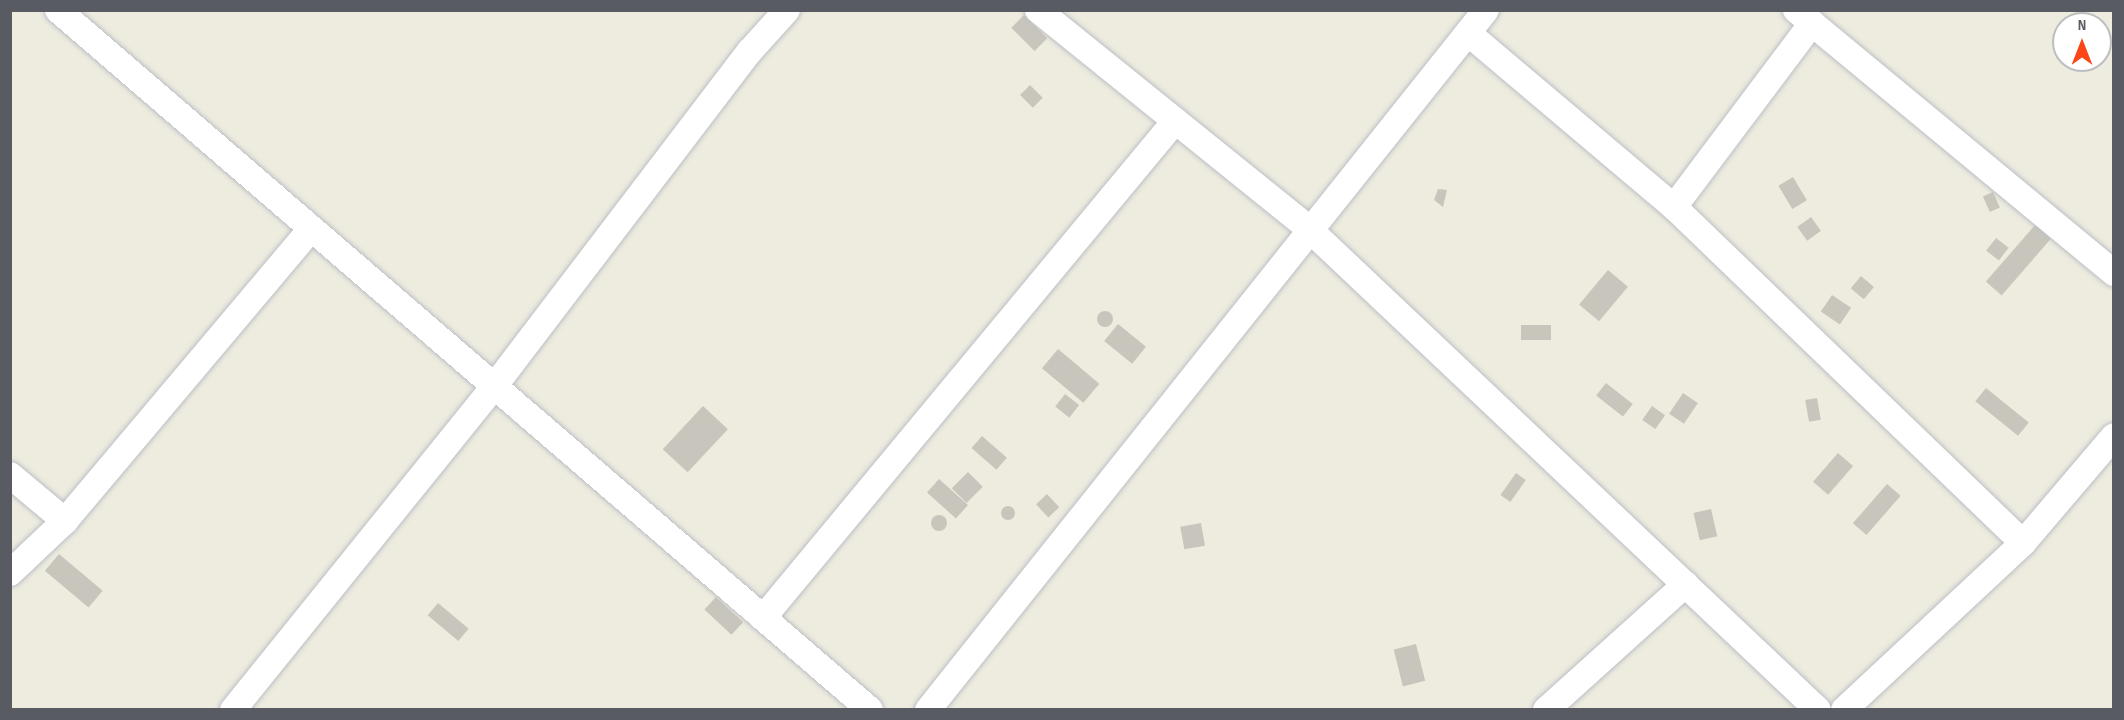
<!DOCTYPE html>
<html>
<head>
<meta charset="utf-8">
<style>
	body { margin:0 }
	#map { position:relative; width:2124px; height:720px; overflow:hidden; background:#edecdf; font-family:"Sofia Sans Condensed",sans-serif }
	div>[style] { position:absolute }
	.building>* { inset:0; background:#c8c6bc; transform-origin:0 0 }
	.round { border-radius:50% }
	.roads { filter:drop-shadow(0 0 2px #bdbec5) drop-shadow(0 0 2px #bdbec5) }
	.street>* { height:26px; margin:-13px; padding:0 13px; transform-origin:13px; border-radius:13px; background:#fff }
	span { translate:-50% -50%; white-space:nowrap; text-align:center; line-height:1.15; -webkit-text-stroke:4.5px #fff; paint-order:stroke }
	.frame { position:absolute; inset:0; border:12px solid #585c62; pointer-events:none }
	.north { position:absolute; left:2052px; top:12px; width:60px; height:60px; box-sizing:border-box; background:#fff; border:2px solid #bcbec0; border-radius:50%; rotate:0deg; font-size:16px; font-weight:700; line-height:24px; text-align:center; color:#585c62 }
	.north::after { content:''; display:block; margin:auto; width:21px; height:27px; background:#fb4618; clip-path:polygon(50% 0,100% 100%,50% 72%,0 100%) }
</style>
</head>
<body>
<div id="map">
	<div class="building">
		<div style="left:1024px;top:15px;width:33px;height:18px;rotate:45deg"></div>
		<div style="left:1030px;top:85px;width:18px;height:14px;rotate:45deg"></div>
		<div style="left:1793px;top:177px;width:27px;height:17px;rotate:59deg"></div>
		<div style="clip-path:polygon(1438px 189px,1447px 190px,1443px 207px,1434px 200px)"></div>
		<div style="left:1993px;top:192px;width:17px;height:11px;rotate:66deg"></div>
		<div style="left:1811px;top:217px;width:17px;height:17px;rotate:54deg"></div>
		<div style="left:2035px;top:225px;width:21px;height:75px;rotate:41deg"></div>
		<div style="left:1996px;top:238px;width:16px;height:16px;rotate:38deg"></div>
		<div style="left:1608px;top:270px;width:26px;height:45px;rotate:40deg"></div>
		<div style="left:1861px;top:276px;width:17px;height:16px;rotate:40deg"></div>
		<div style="left:1832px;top:295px;width:23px;height:20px;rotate:34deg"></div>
		<div class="round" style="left:1097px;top:311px;width:16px;height:16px"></div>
		<div style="left:1118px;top:324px;width:36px;height:22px;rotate:39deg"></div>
		<div style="left:1551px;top:325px;width:15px;height:30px;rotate:90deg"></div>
		<div style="left:1058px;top:349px;width:54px;height:25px;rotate:40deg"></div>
		<div style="left:1606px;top:383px;width:34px;height:16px;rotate:38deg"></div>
		<div style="left:1986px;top:388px;width:55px;height:17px;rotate:39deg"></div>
		<div style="left:1683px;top:393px;width:18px;height:25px;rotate:34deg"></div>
		<div style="left:1065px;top:394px;width:18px;height:16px;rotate:38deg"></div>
		<div style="left:1817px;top:398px;width:22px;height:12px;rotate:80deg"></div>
		<div style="left:703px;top:406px;width:34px;height:59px;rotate:43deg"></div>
		<div style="left:1652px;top:406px;width:16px;height:17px;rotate:35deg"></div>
		<div style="left:982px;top:436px;width:33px;height:16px;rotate:41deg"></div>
		<div style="left:1838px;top:453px;width:20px;height:38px;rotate:41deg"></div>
		<div style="left:968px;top:472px;width:21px;height:23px;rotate:45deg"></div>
		<div style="left:1516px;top:473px;width:12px;height:27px;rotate:35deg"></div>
		<div style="left:939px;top:479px;width:39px;height:18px;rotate:42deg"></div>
		<div style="left:1887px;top:484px;width:18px;height:52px;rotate:41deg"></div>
		<div style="left:1047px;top:494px;width:18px;height:15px;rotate:47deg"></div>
		<div class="round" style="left:1001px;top:506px;width:14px;height:14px"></div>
		<div style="left:1711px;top:509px;width:28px;height:18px;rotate:77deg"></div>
		<div class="round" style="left:931px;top:515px;width:16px;height:16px"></div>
		<div style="left:1201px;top:523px;width:23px;height:21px;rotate:80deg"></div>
		<div style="left:59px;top:554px;width:57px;height:22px;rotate:40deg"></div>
		<div style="left:716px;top:597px;width:37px;height:17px;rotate:43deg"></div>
		<div style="left:438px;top:603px;width:40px;height:16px;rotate:40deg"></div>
		<div style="left:1416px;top:644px;width:38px;height:23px;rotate:76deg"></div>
	</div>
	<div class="roads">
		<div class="street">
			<div style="left:58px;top:10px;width:1072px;rotate:40.76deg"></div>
			<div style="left:1038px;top:10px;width:348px;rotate:38.9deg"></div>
			<div style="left:1309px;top:229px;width:700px;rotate:43.38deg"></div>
			<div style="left:1796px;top:10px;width:413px;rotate:39.6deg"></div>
			<div style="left:1468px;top:33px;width:270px;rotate:40.2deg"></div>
			<div style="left:1674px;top:207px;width:484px;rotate:43.9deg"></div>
			<div style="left:1674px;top:207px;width:230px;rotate:-53.1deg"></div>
			<div style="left:10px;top:475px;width:72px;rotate:39.9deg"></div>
			<div style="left:10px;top:573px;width:76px;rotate:-43.4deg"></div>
			<div style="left:65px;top:521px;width:382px;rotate:-49.9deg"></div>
			<div style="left:763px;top:618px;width:646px;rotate:-50.34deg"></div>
			<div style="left:233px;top:710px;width:414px;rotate:-51.1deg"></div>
			<div style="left:493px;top:388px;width:424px;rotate:-52.7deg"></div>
			<div style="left:750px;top:51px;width:55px;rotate:-47.9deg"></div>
			<div style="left:928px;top:710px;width:895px;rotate:-51.44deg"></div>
			<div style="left:1546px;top:710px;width:188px;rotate:-42deg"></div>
			<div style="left:1844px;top:710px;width:245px;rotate:-43deg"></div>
			<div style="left:2023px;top:543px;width:140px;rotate:-49.6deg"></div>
		</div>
	</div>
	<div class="frame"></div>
	<div class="north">N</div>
</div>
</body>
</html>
